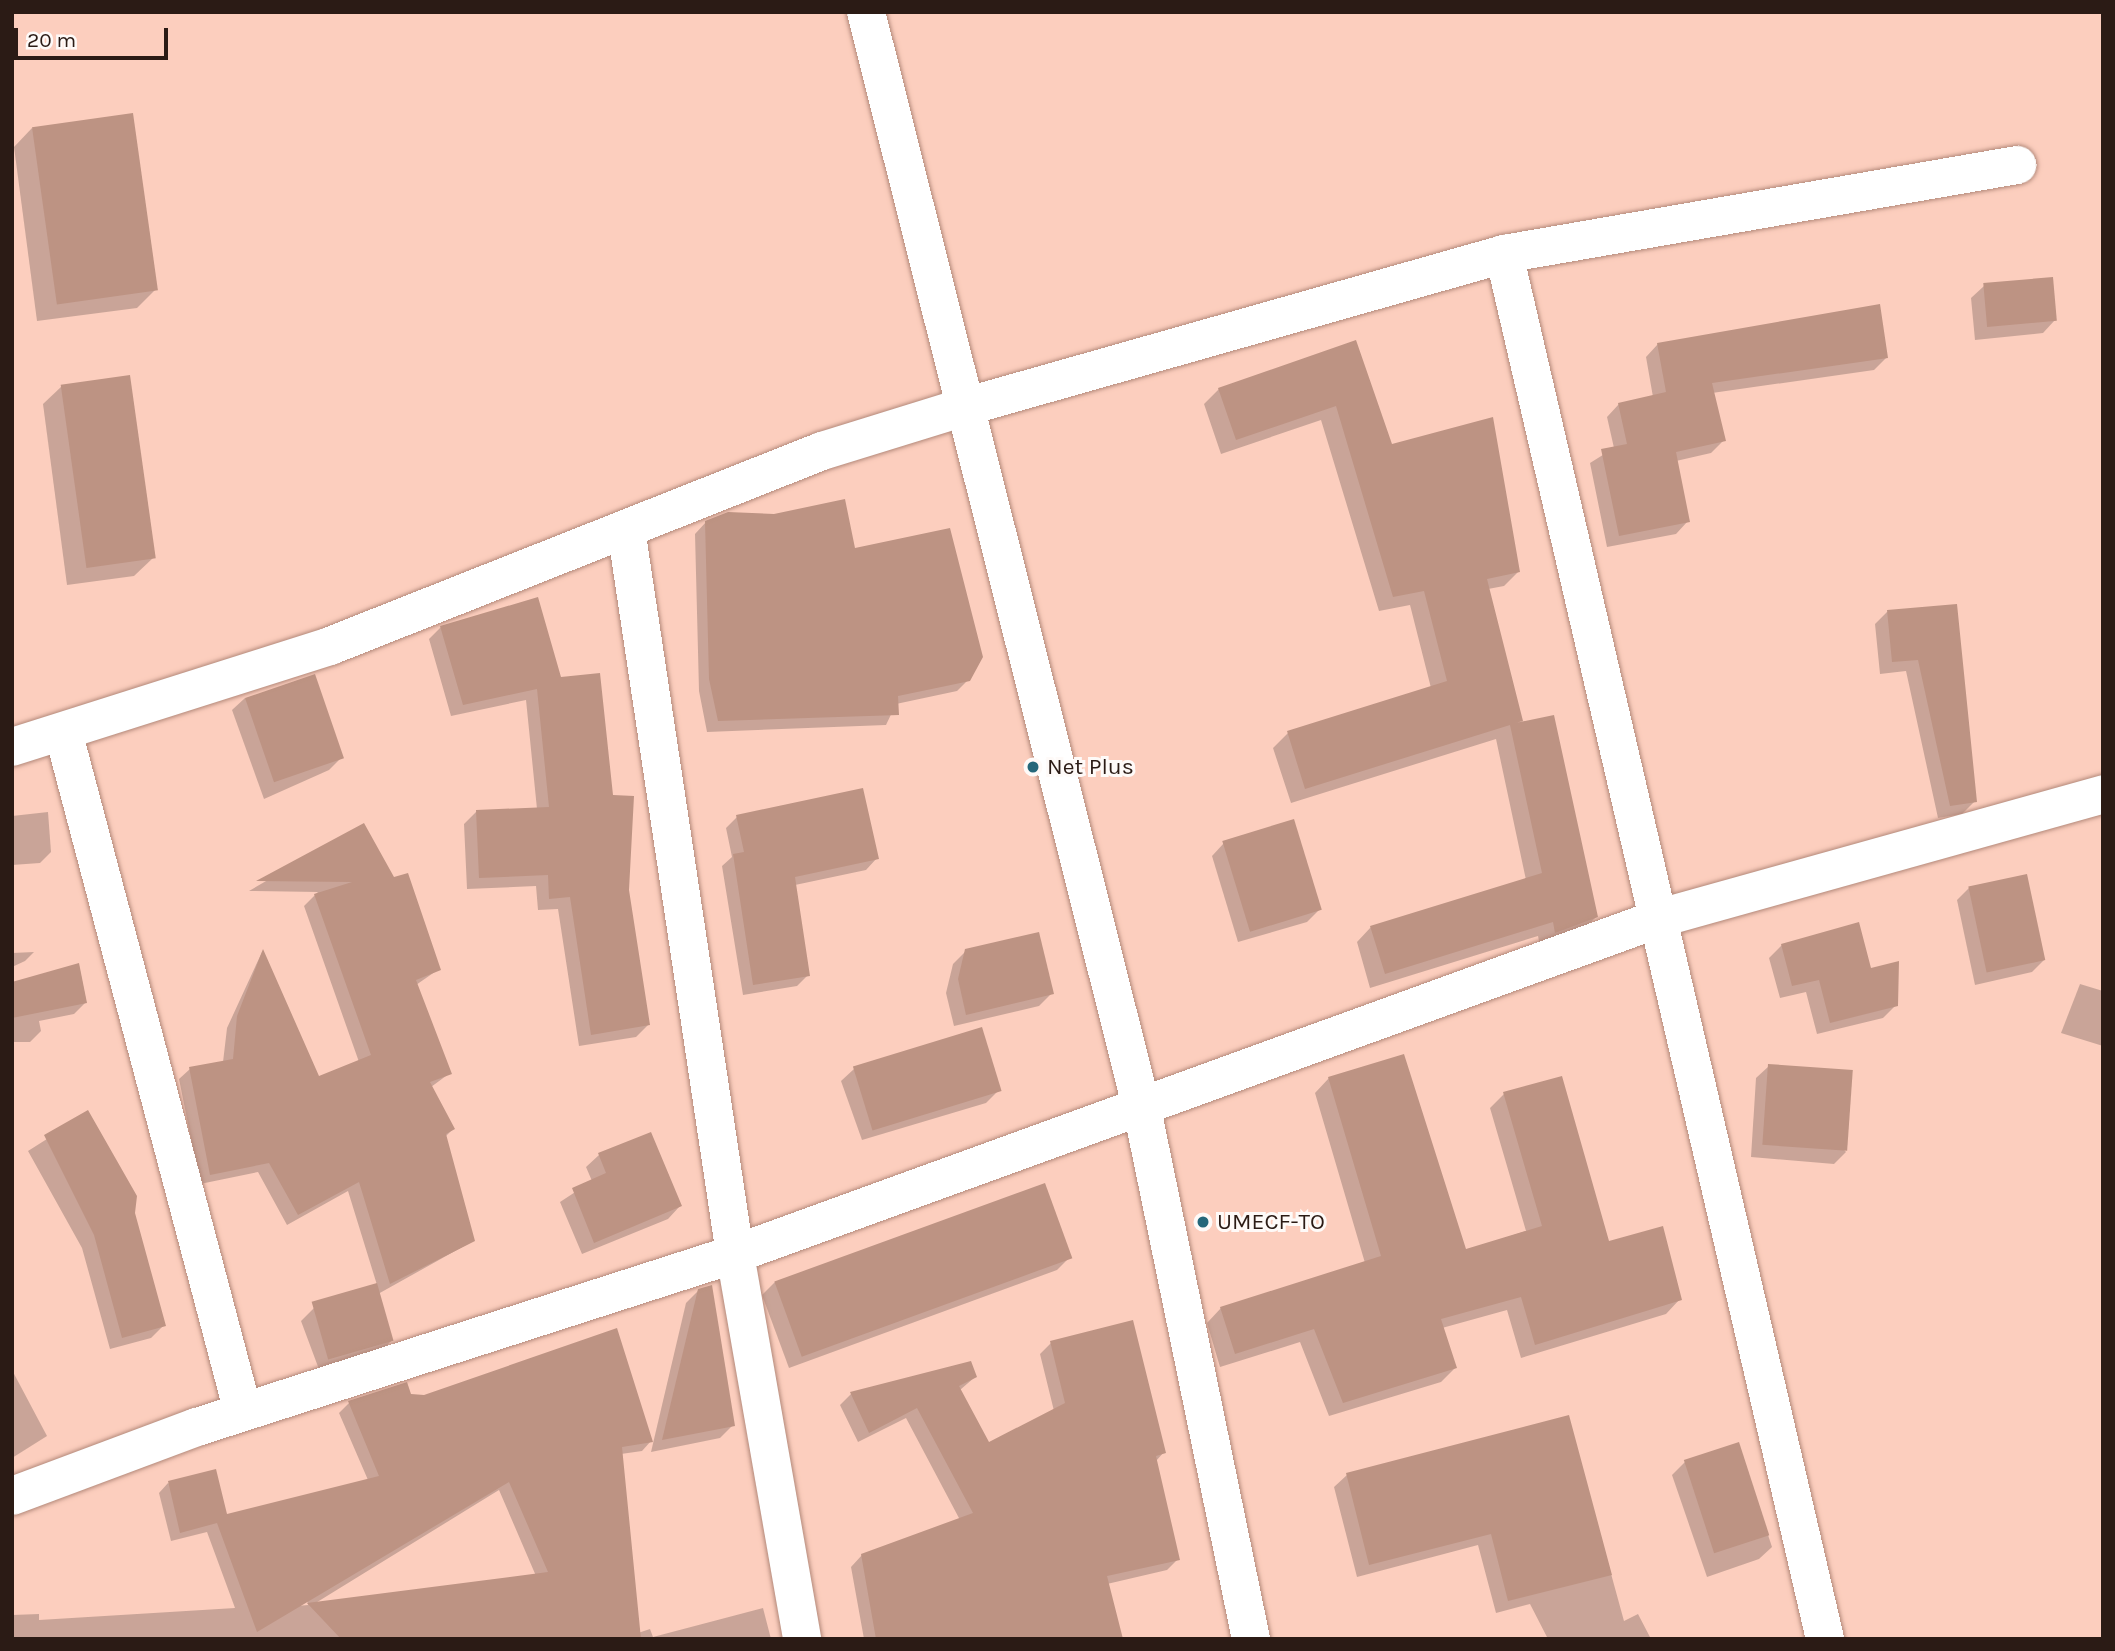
<!DOCTYPE html>
<html>
<head>
<meta charset="utf-8">
<style>
	body { margin:0 }
	#map { position:relative; width:2115px; height:1651px; overflow:hidden; background:#fccebe; font-family:Karla,sans-serif }
	div>[style] { position:absolute }
	.shadow>* { inset:0; background:#0003 }
	.building>* { inset:0; background:#bd9383; transform-origin:0 0 }
	.roads { filter:drop-shadow(0 0 2px #b3897a) drop-shadow(0 0 2px #b3897a) }
	.minor>* { height:38px; margin:-19px; padding:0 19px; transform-origin:19px; border-radius:19px; background:#fff }
	.dots>* { width:19px; height:19px; translate:-50% -50%; box-sizing:border-box; border:4px solid #fefaf8; border-radius:50% }
	span { translate:-50% -50%; white-space:nowrap; text-align:center; line-height:1.15; -webkit-text-stroke:6px #fefaf8; paint-order:stroke }
	.poi-label { font-size:23px; color:#2b1b15 }
	.left { translate:0 -50%; text-align:left }
	.frame { position:absolute; inset:0; border:14px solid #2b1b15; pointer-events:none }
	.scale { position:absolute; left:14px; top:28px; width:154px; height:32px; box-sizing:border-box; border:4px solid #2b1b15; border-top:0; padding-left:9px; font-size:21px; line-height:24px; white-space:nowrap; color:#2b1b15; -webkit-text-stroke:5px #fefaf8; paint-order:stroke }
</style>
</head>
<body>
<div id="map">
	<div class="shadow">
		<div style="clip-path:polygon(32px 128px,156px 289px,137px 308px,37px 321px,14px 147px)"></div>
		<div style="clip-path:polygon(1984px 286px,2055px 320px,2043px 333px,1975px 340px,1971px 298px)"></div>
		<div style="clip-path:polygon(1355px 342px,1391px 446px,1518px 572px,1504px 586px,1488px 589px,1521px 720px,1516px 725px,1596px 917px,1581px 932px,1540px 946px,1538px 936px,1370px 988px,1357px 942px,1371px 927px,1526px 880px,1496px 739px,1291px 803px,1273px 748px,1288px 733px,1431px 688px,1410px 605px,1379px 611px,1321px 420px,1221px 454px,1204px 404px,1219px 389px)"></div>
		<div style="clip-path:polygon(1658px 344px,1886px 358px,1874px 370px,1712px 393px,1724px 440px,1711px 453px,1676px 461px,1688px 521px,1676px 534px,1607px 547px,1590px 463px,1614px 448px,1607px 417px,1619px 404px,1653px 397px,1646px 357px)"></div>
		<div style="clip-path:polygon(62px 386px,153px 558px,134px 576px,67px 585px,43px 404px)"></div>
		<div style="clip-path:polygon(706px 522px,968px 680px,957px 691px,896px 704px,886px 725px,707px 732px,699px 691px,695px 534px)"></div>
		<div style="clip-path:polygon(1956px 606px,1975px 801px,1962px 814px,1938px 818px,1906px 671px,1880px 674px,1875px 624px,1887px 612px)"></div>
		<div style="clip-path:polygon(441px 627px,560px 679px,611px 797px,648px 1025px,636px 1037px,579px 1046px,558px 909px,538px 910px,536px 886px,467px 889px,464px 824px,476px 812px,537px 809px,526px 700px,451px 716px,429px 639px)"></div>
		<div style="clip-path:polygon(245px 698px,342px 757px,329px 770px,264px 799px,232px 710px)"></div>
		<div style="clip-path:polygon(48px 812px,51px 852px,40px 863px,12px 865px,12px 816px)"></div>
		<div style="clip-path:polygon(737px 817px,877px 858px,866px 870px,795px 885px,808px 975px,797px 986px,743px 995px,722px 866px,732px 857px,726px 828px)"></div>
		<div style="clip-path:polygon(363px 825px,439px 969px,416px 985px,450px 1073px,431px 1087px,453px 1129px,445px 1137px,473px 1241px,378px 1294px,392px 1340px,380px 1353px,320px 1372px,301px 1321px,314px 1308px,377px 1285px,348px 1191px,287px 1225px,258px 1172px,200px 1184px,179px 1079px,190px 1069px,223px 1062px,227px 1028px,262px 952px,319px 1078px,359px 1062px,304px 906px,318px 892px,249px 891px)"></div>
		<div style="clip-path:polygon(1224px 843px,1320px 909px,1307px 922px,1238px 942px,1212px 856px)"></div>
		<div style="clip-path:polygon(1969px 888px,2044px 960px,2032px 972px,1975px 985px,1957px 900px)"></div>
		<div style="clip-path:polygon(1782px 945px,1870px 971px,1896px 1005px,1883px 1018px,1817px 1034px,1806px 992px,1780px 998px,1769px 958px)"></div>
		<div style="clip-path:polygon(966px 951px,1052px 993px,1039px 1006px,954px 1026px,946px 993px,953px 964px)"></div>
		<div style="clip-path:polygon(34px 952px,25px 961px,12px 967px,12px 953px)"></div>
		<div style="clip-path:polygon(12px 984px,85px 1003px,74px 1014px,39px 1021px,41px 1031px,30px 1042px,12px 1042px)"></div>
		<div style="clip-path:polygon(2080px 984px,2103px 991px,2103px 1046px,2061px 1033px)"></div>
		<div style="clip-path:polygon(1769px 1066px,1846px 1152px,1834px 1164px,1751px 1157px,1756px 1078px)"></div>
		<div style="clip-path:polygon(854px 1069px,999px 1090px,986px 1103px,862px 1140px,841px 1081px)"></div>
		<div style="clip-path:polygon(1329px 1078px,1465px 1251px,1526px 1231px,1490px 1108px,1504px 1094px,1608px 1243px,1680px 1299px,1666px 1314px,1521px 1358px,1507px 1310px,1442px 1328px,1455px 1368px,1441px 1382px,1329px 1416px,1300px 1342px,1220px 1367px,1207px 1323px,1221px 1308px,1365px 1263px,1315px 1093px)"></div>
		<div style="clip-path:polygon(88px 1113px,164px 1325px,151px 1338px,110px 1349px,82px 1248px,28px 1151px)"></div>
		<div style="clip-path:polygon(650px 1134px,680px 1206px,668px 1219px,582px 1254px,560px 1202px,592px 1181px,586px 1167px,599px 1155px)"></div>
		<div style="clip-path:polygon(1069px 1258px,1057px 1270px,789px 1368px,762px 1295px,775px 1282px)"></div>
		<div style="clip-path:polygon(699px 1290px,733px 1425px,720px 1438px,651px 1452px,686px 1303px)"></div>
		<div style="clip-path:polygon(1051px 1343px,1164px 1452px,1156px 1461px,1178px 1559px,1167px 1570px,1107px 1584px,1108px 1639px,864px 1639px,851px 1567px,862px 1555px,960px 1520px,906px 1418px,858px 1442px,840px 1405px,851px 1394px,970px 1363px,975px 1377px,960px 1390px,988px 1444px,1054px 1411px,1040px 1354px)"></div>
		<div style="clip-path:polygon(12px 1370px,47px 1436px,12px 1458px)"></div>
		<div style="clip-path:polygon(evenodd,406px 1385px,410px 1396px,651px 1441px,642px 1451px,621px 1454px,638px 1633px,650px 1629px,653px 1637px,763px 1608px,771px 1639px,12px 1639px,12px 1615px,39px 1614px,39px 1620px,235px 1608px,207px 1532px,171px 1541px,159px 1493px,168px 1483px,226px 1516px,368px 1480px,339px 1413px,349px 1403px,406px 1385px,499px 1490px,536px 1576px,314px 1604px,499px 1490px,406px 1385px,307px 1600px,308px 1605px,296px 1606px,307px 1600px)"></div>
		<div style="clip-path:polygon(1568px 1417px,1624px 1621px,1638px 1614px,1651px 1639px,1548px 1639px,1530px 1604px,1496px 1613px,1478px 1545px,1357px 1577px,1334px 1487px,1347px 1475px)"></div>
		<div style="clip-path:polygon(1738px 1444px,1772px 1547px,1759px 1559px,1707px 1577px,1672px 1475px,1685px 1462px)"></div>
	</div>
	<div class="building">
		<div style="left:133px;top:113px;width:179px;height:102px;rotate:82deg"></div>
		<div style="left:2053px;top:277px;width:44px;height:70px;rotate:85deg"></div>
		<div style="clip-path:polygon(1880px 304px,1888px 358px,1712px 383px,1726px 441px,1676px 452px,1690px 522px,1619px 536px,1601px 449px,1627px 444px,1618px 403px,1666px 392px,1657px 343px)"></div>
		<div style="clip-path:polygon(1356px 340px,1392px 444px,1493px 417px,1520px 572px,1487px 579px,1523px 721px,1515px 723px,1554px 715px,1598px 917px,1555px 933px,1553px 922px,1385px 974px,1370px 926px,1542px 873px,1510px 725px,1305px 789px,1287px 731px,1447px 681px,1424px 591px,1393px 597px,1336px 406px,1236px 440px,1218px 388px)"></div>
		<div style="left:130px;top:375px;width:185px;height:70px;rotate:82deg"></div>
		<div style="clip-path:polygon(845px 499px,855px 548px,950px 528px,983px 657px,970px 681px,898px 696px,899px 715px,718px 721px,709px 679px,705px 521px,728px 512px,774px 514px)"></div>
		<div style="clip-path:polygon(538px 597px,561px 677px,600px 673px,613px 795px,634px 796px,629px 890px,650px 1025px,591px 1035px,570px 897px,549px 899px,548px 875px,479px 878px,476px 810px,549px 807px,537px 689px,463px 705px,440px 626px)"></div>
		<div style="clip-path:polygon(1957px 604px,1977px 802px,1950px 806px,1918px 660px,1892px 662px,1887px 610px)"></div>
		<div style="left:315px;top:674px;width:89px;height:74px;rotate:71deg"></div>
		<div style="clip-path:polygon(863px 788px,879px 859px,795px 877px,810px 976px,753px 985px,733px 854px,744px 852px,736px 815px)"></div>
		<div style="left:1294px;top:819px;width:95px;height:75px;rotate:73deg"></div>
		<div style="clip-path:polygon(364px 823px,394px 877px,408px 873px,441px 970px,416px 980px,452px 1074px,430px 1082px,455px 1129px,446px 1134px,475px 1241px,390px 1284px,359px 1182px,298px 1215px,269px 1163px,210px 1175px,189px 1067px,233px 1059px,237px 1016px,263px 949px,319px 1076px,371px 1055px,314px 894px,352px 882px,256px 881px)"></div>
		<div style="left:2027px;top:874px;width:88px;height:60px;rotate:78deg"></div>
		<div style="clip-path:polygon(1859px 922px,1871px 968px,1899px 961px,1898px 1006px,1830px 1023px,1819px 980px,1792px 986px,1781px 944px)"></div>
		<div style="clip-path:polygon(1039px 932px,1054px 994px,966px 1015px,958px 979px,965px 949px)"></div>
		<div style="clip-path:polygon(79px 963px,87px 1003px,12px 1018px,12px 982px)"></div>
		<div style="left:982px;top:1027px;width:67px;height:135px;rotate:73deg"></div>
		<div style="clip-path:polygon(1404px 1054px,1466px 1249px,1542px 1226px,1503px 1092px,1562px 1076px,1609px 1241px,1663px 1226px,1682px 1300px,1535px 1345px,1521px 1297px,1441px 1319px,1457px 1368px,1343px 1403px,1314px 1329px,1235px 1354px,1220px 1307px,1381px 1256px,1328px 1077px)"></div>
		<div style="left:1768px;top:1064px;width:85px;height:81px;rotate:4deg"></div>
		<div style="clip-path:polygon(88px 1110px,137px 1196px,135px 1213px,166px 1326px,122px 1338px,94px 1235px,44px 1135px)"></div>
		<div style="clip-path:polygon(651px 1132px,682px 1206px,594px 1243px,572px 1188px,606px 1173px,598px 1153px)"></div>
		<div style="left:1045px;top:1183px;width:80px;height:288px;rotate:70deg"></div>
		<div style="left:377px;top:1283px;width:60px;height:68px;rotate:74deg"></div>
		<div style="clip-path:polygon(712px 1285px,735px 1426px,662px 1440px,698px 1289px)"></div>
		<div style="clip-path:polygon(1133px 1320px,1166px 1453px,1156px 1456px,1180px 1560px,1107px 1576px,1123px 1639px,876px 1639px,861px 1554px,973px 1513px,917px 1408px,869px 1433px,850px 1392px,971px 1361px,977px 1377px,959px 1386px,989px 1442px,1065px 1403px,1050px 1341px)"></div>
		<div style="clip-path:polygon(617px 1328px,653px 1442px,622px 1447px,641px 1639px,341px 1639px,307px 1603px,548px 1572px,509px 1482px,257px 1632px,217px 1523px,180px 1533px,168px 1481px,216px 1469px,227px 1514px,379px 1476px,348px 1401px,407px 1382px,411px 1394px,424px 1395px)"></div>
		<div style="clip-path:polygon(1569px 1415px,1612px 1575px,1508px 1601px,1491px 1534px,1369px 1565px,1346px 1473px)"></div>
		<div style="left:1739px;top:1442px;width:98px;height:58px;rotate:72deg"></div>
	</div>
	<div class="roads">
		<div class="minor">
			<div style="left:866px;top:12px;width:1131px;rotate:75.88deg"></div>
			<div style="left:1142px;top:1109px;width:541px;rotate:78.38deg"></div>
			<div style="left:1504px;top:254px;width:1422px;rotate:76.95deg"></div>
			<div style="left:626px;top:529px;width:733px;rotate:81.45deg"></div>
			<div style="left:735px;top:1254px;width:391px;rotate:80.1deg"></div>
			<div style="left:64px;top:735px;width:700px;rotate:75.19deg"></div>
			<div style="left:12px;top:747px;width:334px;rotate:-17.6deg"></div>
			<div style="left:330px;top:646px;width:529px;rotate:-21.62deg"></div>
			<div style="left:822px;top:451px;width:145px;rotate:-17.2deg"></div>
			<div style="left:961px;top:408px;width:564px;rotate:-15.83deg"></div>
			<div style="left:1504px;top:254px;width:521px;rotate:-9.84deg"></div>
			<div style="left:12px;top:1496px;width:197px;rotate:-20.5deg"></div>
			<div style="left:197px;top:1427px;width:565px;rotate:-17.83deg"></div>
			<div style="left:735px;top:1254px;width:984px;rotate:-19.96deg"></div>
			<div style="left:1660px;top:918px;width:460px;rotate:-15.6deg"></div>
		</div>
	</div>
	<div class="dots">
		<div style="left:1033px;top:767px;background:#25677a"></div>
		<div style="left:1203px;top:1222px;background:#25677a"></div>
	</div>
	<div class="poi-label">
		<span class="left" style="left:1047px;top:767px">Net Plus</span>
		<span class="left" style="left:1217px;top:1222px">UMECF-TO</span>
	</div>
	<div class="frame"></div>
	<div class="scale">20 m</div>
</div>
</body>
</html>
